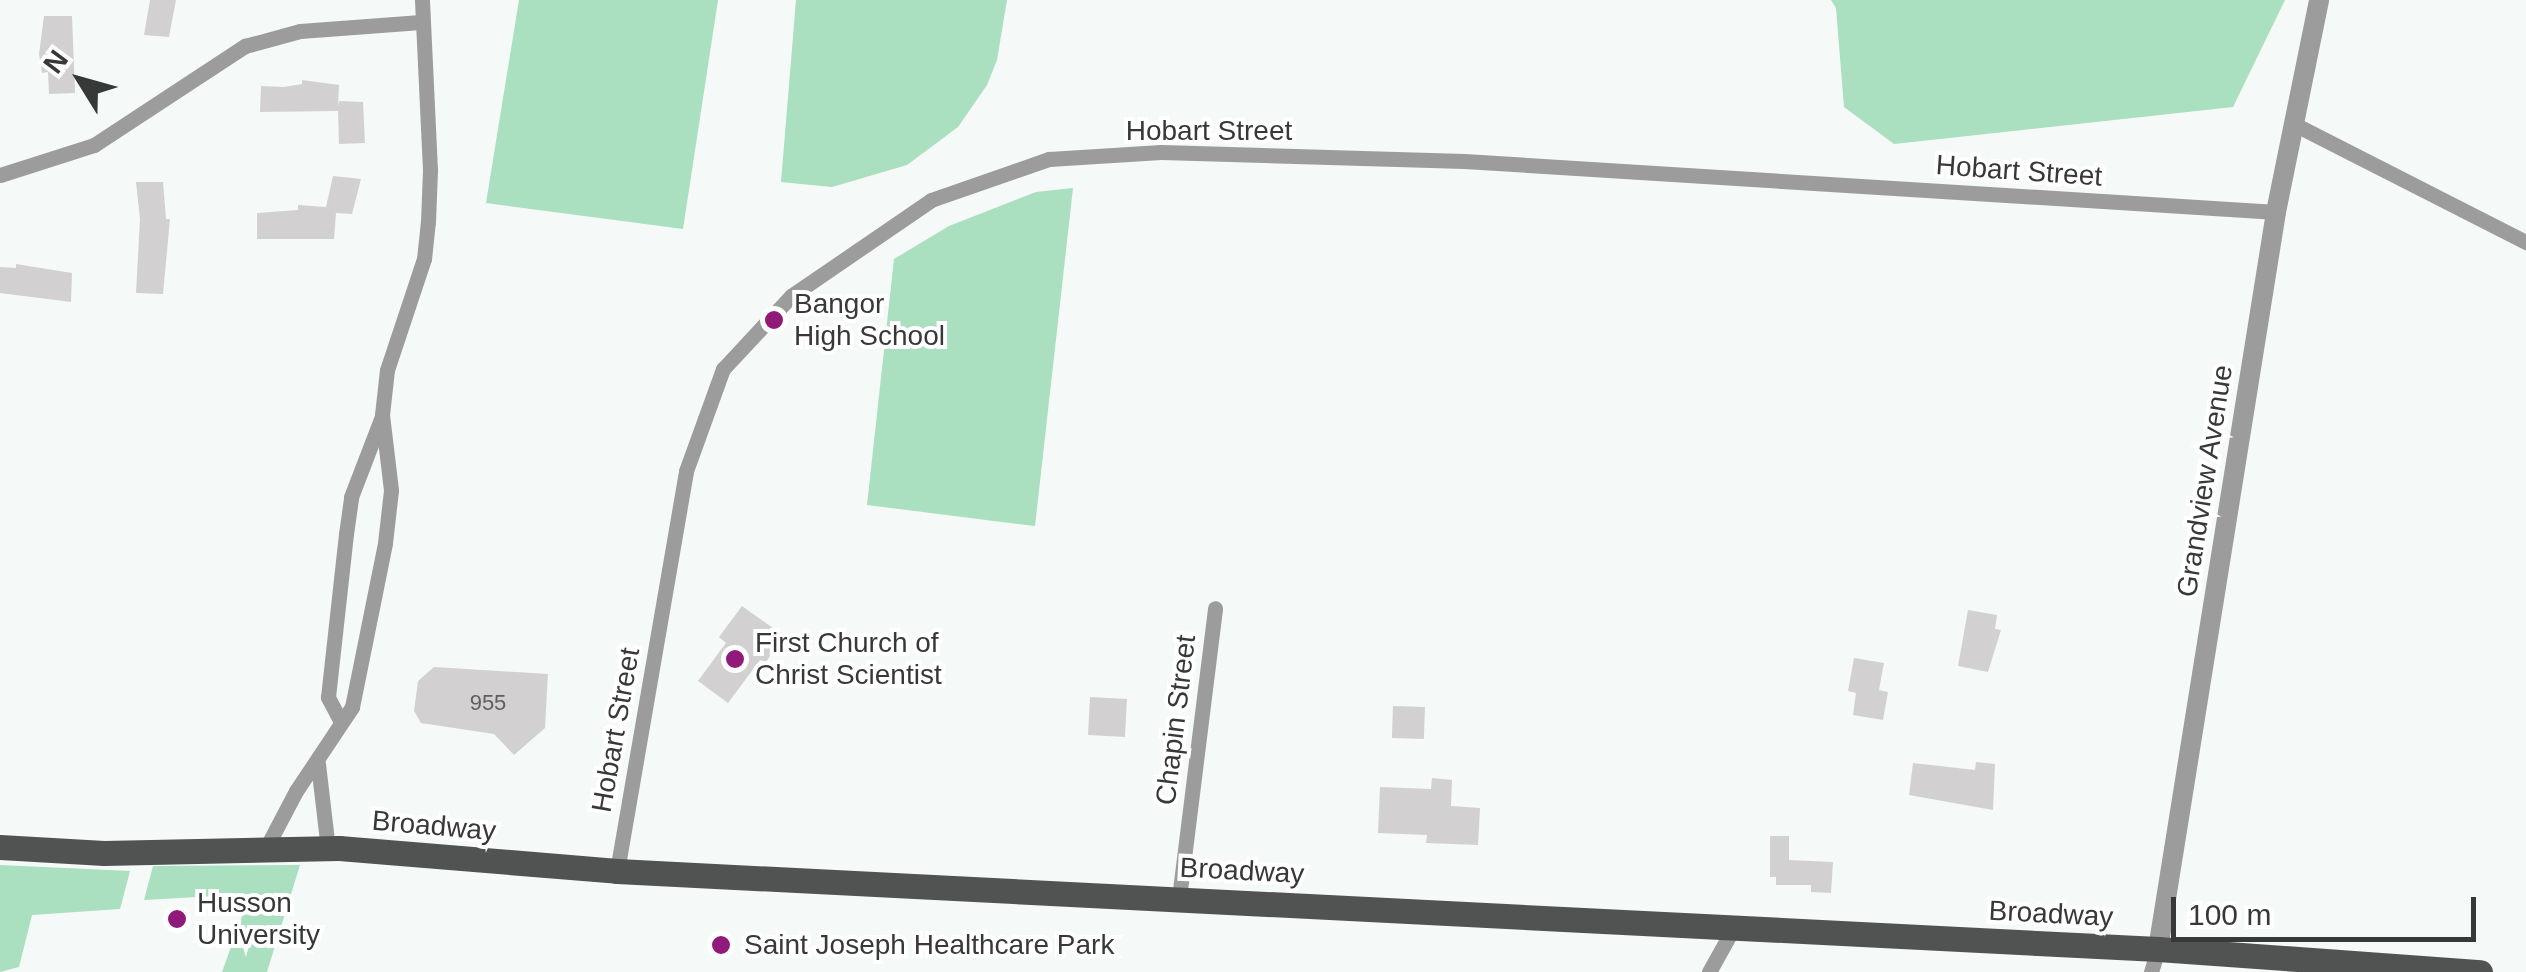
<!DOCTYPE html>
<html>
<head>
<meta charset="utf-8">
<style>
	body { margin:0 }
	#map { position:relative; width:2526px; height:972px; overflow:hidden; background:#f5f9f7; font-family:Arial,sans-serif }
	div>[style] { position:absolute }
	.green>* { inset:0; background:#aadfc0 }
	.building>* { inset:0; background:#d3d0d2; transform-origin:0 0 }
	.minor>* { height:15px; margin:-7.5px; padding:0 7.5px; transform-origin:7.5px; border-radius:7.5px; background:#9b9c9b }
	.tertiary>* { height:20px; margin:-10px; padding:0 10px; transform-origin:10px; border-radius:10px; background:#9b9c9b }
	.primary>* { height:25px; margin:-12.5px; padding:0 12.5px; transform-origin:12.5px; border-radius:12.5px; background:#505351 }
	.dots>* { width:28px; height:28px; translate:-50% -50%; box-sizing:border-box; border:5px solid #fff; border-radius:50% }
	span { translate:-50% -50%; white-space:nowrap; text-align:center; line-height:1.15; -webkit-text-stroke:8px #fff; paint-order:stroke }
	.number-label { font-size:22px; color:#5e5f5e }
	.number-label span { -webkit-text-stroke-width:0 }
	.street-label { font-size:28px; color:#373938 }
	.poi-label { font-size:28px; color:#373938 }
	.left { translate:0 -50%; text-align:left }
	.north { position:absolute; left:30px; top:30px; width:100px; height:100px; -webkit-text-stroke:8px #fff; paint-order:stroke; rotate:307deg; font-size:28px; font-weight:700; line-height:40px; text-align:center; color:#373938 }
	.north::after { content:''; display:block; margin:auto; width:35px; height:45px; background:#373938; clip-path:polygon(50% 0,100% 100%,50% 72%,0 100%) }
	.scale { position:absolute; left:2171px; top:897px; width:305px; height:45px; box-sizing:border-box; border:5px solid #373938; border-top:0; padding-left:12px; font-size:30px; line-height:35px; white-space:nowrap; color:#373938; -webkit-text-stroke:8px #fff; paint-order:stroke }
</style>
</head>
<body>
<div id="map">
	<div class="green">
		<div style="clip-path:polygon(519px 0,718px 0,683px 229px,486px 203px)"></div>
		<div style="clip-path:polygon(796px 0,1007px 0,997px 60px,987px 85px,958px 127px,907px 165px,832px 187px,781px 182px)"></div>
		<div style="clip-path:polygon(1831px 0,2285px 0,2233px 107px,1894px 144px,1844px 107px,1836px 8px)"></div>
		<div style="clip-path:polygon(1073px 188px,1035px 526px,867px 505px,894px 259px,949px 226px,1036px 192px)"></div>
		<div style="clip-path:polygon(0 865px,130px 871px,120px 909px,32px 915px,19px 967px,0 972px)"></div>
		<div style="clip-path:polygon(300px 865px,267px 972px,222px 972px,250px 894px,144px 900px,153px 866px)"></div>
	</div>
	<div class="building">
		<div style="clip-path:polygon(150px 0,176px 0,169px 37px,144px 35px)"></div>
		<div style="clip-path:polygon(44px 16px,72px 16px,75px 93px,49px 94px,48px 72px,42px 73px,39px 54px)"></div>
		<div style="clip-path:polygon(302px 80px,339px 85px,338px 107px,339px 101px,363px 102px,365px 143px,339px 144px,338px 111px,260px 112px,261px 86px,284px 87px,302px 84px)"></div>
		<div style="clip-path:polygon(333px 176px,361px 179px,352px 214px,336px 213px,334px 239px,257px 239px,257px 213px,298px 210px,298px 205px,326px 207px)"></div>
		<div style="clip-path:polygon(136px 182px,163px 182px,166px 219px,170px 219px,163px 294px,136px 293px,140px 219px)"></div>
		<div style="clip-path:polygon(16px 264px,72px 273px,71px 302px,0 293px,0 267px,16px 268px)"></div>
		<div style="clip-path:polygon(742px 606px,784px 636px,766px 662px,760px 660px,728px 703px,698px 681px,726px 643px,719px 637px)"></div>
		<div style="clip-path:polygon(1968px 610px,1997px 615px,1995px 629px,2001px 630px,1988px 672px,1958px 666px)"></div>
		<div style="clip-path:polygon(1854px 658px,1884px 663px,1879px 690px,1888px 692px,1883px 720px,1853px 715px,1856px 693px,1848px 691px)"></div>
		<div style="clip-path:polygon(434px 667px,548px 674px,545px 728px,514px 755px,494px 734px,421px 723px,414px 711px,418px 681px)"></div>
		<div style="left:1090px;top:697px;width:37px;height:38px;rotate:3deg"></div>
		<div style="left:1393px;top:706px;width:32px;height:32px;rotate:2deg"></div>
		<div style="clip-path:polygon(1976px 762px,1995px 764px,1993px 810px,1909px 795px,1913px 763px,1975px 770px)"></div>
		<div style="clip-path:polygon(1432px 778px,1452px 780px,1451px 806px,1480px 808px,1478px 845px,1426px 843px,1427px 835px,1378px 833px,1380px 787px,1431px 789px)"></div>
		<div style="clip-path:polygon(1770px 836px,1789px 836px,1789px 860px,1833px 862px,1831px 893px,1811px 892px,1811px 885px,1776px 885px,1776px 877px,1770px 877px)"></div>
	</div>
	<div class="minor">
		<div style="left:2292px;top:123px;width:263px;rotate:27deg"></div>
		<div style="left:0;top:175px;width:99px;rotate:-17.7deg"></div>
		<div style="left:94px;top:145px;width:181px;rotate:-33.3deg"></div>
		<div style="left:245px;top:46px;width:57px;rotate:-15.3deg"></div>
		<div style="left:300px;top:31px;width:121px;rotate:-4.3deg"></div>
		<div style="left:340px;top:720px;width:26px;rotate:-118deg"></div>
		<div style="left:328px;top:697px;width:164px;rotate:-83.7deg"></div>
		<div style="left:346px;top:534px;width:37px;rotate:-82deg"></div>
		<div style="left:351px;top:497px;width:84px;rotate:-69deg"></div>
		<div style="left:318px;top:764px;width:86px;rotate:83.3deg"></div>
		<div style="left:265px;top:850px;width:67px;rotate:-62.3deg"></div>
		<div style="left:296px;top:791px;width:101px;rotate:-56.3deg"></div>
		<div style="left:352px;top:707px;width:167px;rotate:-78.6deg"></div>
		<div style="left:385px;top:543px;width:53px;rotate:-83.5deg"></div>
		<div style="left:391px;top:490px;width:76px;rotate:-96.8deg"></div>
		<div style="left:382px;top:415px;width:45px;rotate:-83.7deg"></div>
		<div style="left:387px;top:370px;width:117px;rotate:-71.6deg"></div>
		<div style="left:424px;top:259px;width:37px;rotate:-84deg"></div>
		<div style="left:428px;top:222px;width:52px;rotate:-87.8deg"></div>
		<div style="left:430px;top:170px;width:170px;rotate:-92.7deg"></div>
		<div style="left:617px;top:871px;width:406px;rotate:-80.2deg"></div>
		<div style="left:686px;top:471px;width:109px;rotate:-70.1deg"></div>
		<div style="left:723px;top:369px;width:100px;rotate:-47deg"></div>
		<div style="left:791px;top:296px;width:170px;rotate:-34.4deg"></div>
		<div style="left:931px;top:200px;width:125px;rotate:-19.2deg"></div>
		<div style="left:1049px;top:159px;width:112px;rotate:-3.6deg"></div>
		<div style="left:1161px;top:152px;width:303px;rotate:1.7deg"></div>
		<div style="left:1464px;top:161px;width:814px;rotate:3.59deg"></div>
		<div style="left:1179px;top:898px;width:292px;rotate:-82.9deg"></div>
		<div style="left:1709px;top:972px;width:51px;rotate:-60.9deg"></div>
		<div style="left:2151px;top:972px;width:24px;rotate:-73deg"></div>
	</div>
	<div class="tertiary">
		<div style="left:2158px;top:949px;width:746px;rotate:-80.9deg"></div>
		<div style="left:2276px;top:212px;width:216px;rotate:-78.5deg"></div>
	</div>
	<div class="primary">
		<div style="left:0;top:847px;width:104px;rotate:3.3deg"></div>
		<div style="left:104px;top:853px;width:235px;rotate:-1.2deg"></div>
		<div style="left:339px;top:848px;width:279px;rotate:4.7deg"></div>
		<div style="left:617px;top:871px;width:1543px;rotate:2.9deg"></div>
		<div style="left:2158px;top:949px;width:323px;rotate:4.1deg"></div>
	</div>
	<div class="dots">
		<div style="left:774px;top:320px;background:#901a79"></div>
		<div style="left:735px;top:659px;background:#901a79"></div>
		<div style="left:177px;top:919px;background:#901a79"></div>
		<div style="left:721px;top:945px;background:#901a79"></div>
	</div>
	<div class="number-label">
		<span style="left:488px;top:703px">955</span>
	</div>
	<div class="street-label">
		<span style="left:1209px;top:131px">Hobart Street</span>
		<span style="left:2019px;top:171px;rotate:4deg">Hobart Street</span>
		<span style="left:2205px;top:481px;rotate:-81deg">Grandview Avenue</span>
		<span style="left:1176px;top:720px;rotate:-83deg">Chapin Street</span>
		<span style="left:616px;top:730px;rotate:-80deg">Hobart Street</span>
		<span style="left:434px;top:826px;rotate:5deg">Broadway</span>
		<span style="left:1242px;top:871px;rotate:3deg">Broadway</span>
		<span style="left:2051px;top:914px;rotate:3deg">Broadway</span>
	</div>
	<div class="poi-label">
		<span class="left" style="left:794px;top:320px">Bangor<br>High School</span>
		<span class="left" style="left:755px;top:659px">First Church of<br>Christ Scientist</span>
		<span class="left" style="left:197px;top:919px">Husson<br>University</span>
		<span class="left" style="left:744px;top:945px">Saint Joseph Healthcare Park</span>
	</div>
	<div class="north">N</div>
	<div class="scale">100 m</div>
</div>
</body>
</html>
